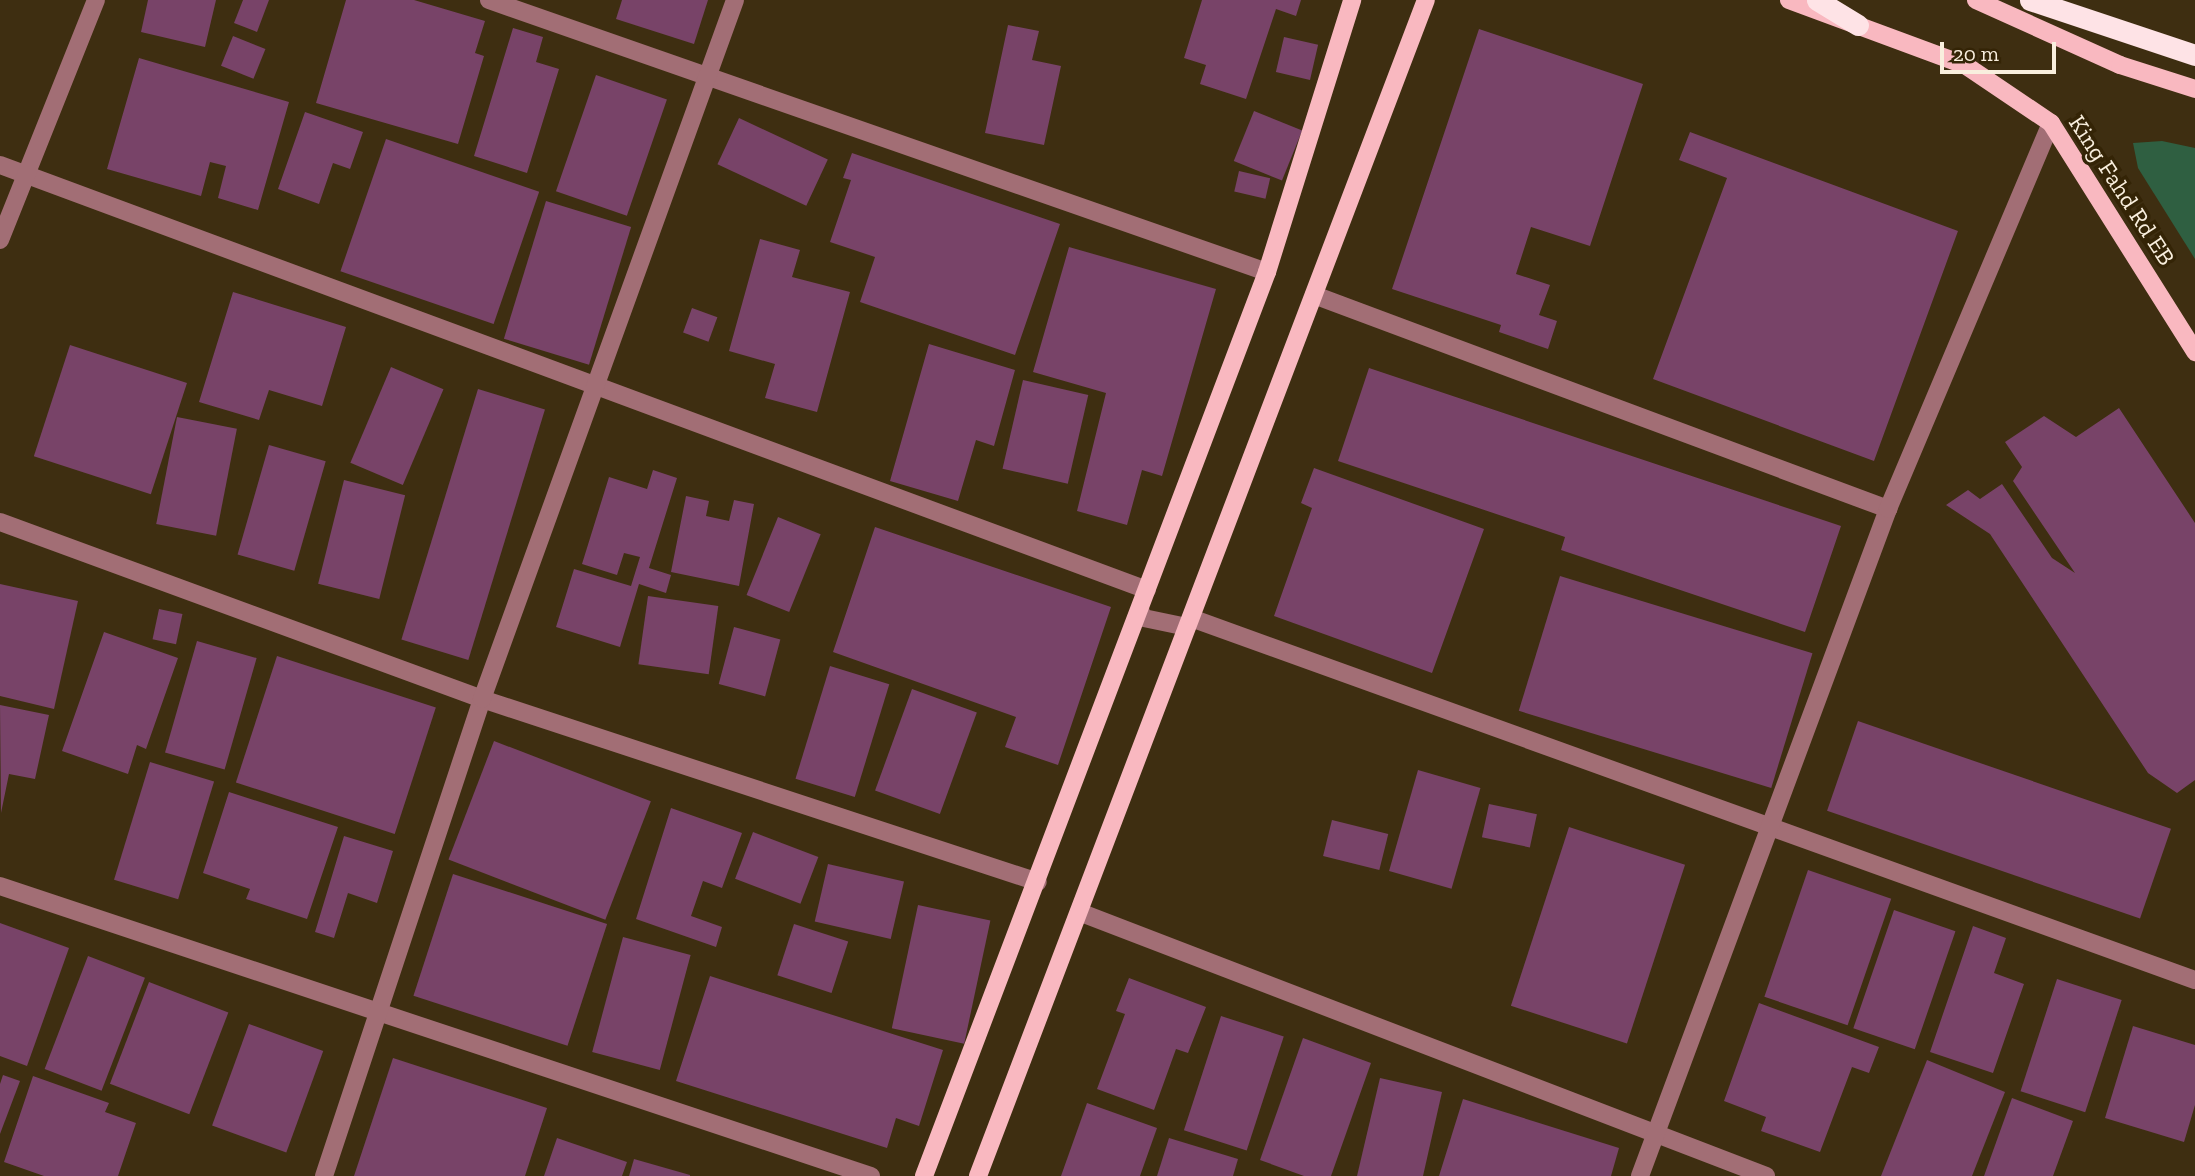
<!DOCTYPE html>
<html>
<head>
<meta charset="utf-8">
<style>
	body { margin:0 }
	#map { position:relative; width:2195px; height:1176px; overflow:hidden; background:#3e2e11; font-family:"Zilla Slab",serif }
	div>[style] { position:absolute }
	.green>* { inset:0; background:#2f5f41 }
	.building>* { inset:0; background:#784368; transform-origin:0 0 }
	.minor>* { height:18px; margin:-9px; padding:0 9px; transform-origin:9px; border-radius:9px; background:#a26e75 }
	.major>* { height:18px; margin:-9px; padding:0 9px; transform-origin:9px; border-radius:9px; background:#f9b8c0 }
	.highway>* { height:21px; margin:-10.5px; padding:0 10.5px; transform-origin:10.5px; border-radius:10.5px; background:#fee3e6 }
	span { translate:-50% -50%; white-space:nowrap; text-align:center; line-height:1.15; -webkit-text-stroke:7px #342406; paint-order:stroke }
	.street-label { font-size:24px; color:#f9efde }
	.scale { position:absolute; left:1940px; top:42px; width:116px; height:32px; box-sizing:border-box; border:4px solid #f9efde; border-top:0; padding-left:9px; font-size:21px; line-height:24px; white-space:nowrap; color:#f9efde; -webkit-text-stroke:5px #342406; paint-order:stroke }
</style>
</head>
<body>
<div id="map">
	<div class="green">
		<div style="clip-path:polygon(2162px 141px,2195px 148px,2195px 259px,2138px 168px,2133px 143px)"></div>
	</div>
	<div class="building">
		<div style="clip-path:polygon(148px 0,216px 0,205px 47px,141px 32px)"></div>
		<div style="clip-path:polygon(243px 0,269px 0,257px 32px,234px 23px)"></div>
		<div style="clip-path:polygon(346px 0,414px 0,485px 21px,475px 53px,484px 56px,458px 144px,316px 103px)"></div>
		<div style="clip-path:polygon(622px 0,708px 0,694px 44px,616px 19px)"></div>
		<div style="clip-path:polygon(1202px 0,1301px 0,1296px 16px,1276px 9px,1246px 99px,1200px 84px,1206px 65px,1184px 58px)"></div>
		<div style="clip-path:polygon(1008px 25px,1039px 31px,1032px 60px,1061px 66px,1044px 145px,985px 133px)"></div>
		<div style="clip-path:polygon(513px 28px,543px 37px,536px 62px,559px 69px,527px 173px,474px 156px)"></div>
		<div style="clip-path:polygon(1479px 29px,1643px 84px,1590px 246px,1531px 227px,1516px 274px,1550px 285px,1539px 315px,1557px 321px,1548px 349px,1499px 332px,1501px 325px,1392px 289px)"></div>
		<div style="left:233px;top:36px;width:35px;height:32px;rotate:22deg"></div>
		<div style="left:1284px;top:37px;width:35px;height:36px;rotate:13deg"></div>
		<div style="clip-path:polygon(139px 58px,289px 102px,258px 210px,218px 198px,226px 166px,210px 162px,201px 196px,107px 169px)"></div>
		<div style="left:596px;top:75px;width:75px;height:123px;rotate:19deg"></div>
		<div style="left:1254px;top:111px;width:52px;height:54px;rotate:22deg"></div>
		<div style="clip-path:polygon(305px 112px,363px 132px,350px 169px,333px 163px,319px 204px,278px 189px)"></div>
		<div style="left:739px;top:118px;width:98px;height:51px;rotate:25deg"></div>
		<div style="clip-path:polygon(1690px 132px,1958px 231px,1874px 461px,1653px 379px,1727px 178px,1679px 160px)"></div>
		<div style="left:386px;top:139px;width:162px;height:140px;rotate:19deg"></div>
		<div style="clip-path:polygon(852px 153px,1060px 224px,1015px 355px,860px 302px,875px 257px,830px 242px,851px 180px,843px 178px)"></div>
		<div style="left:1239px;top:171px;width:32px;height:21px;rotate:13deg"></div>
		<div style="left:546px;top:201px;width:89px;height:144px;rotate:17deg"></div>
		<div style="clip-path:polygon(760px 239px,800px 250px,792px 277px,850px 292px,817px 412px,765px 398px,775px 364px,729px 351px)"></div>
		<div style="clip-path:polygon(1069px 247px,1216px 289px,1162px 476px,1142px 470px,1127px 525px,1077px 511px,1106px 393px,1033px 372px)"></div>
		<div style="clip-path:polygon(233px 292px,346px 327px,322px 406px,269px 390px,259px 420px,199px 402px)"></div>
		<div style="left:692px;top:308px;width:27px;height:26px;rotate:20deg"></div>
		<div style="clip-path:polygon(929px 344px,1015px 370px,994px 446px,976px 440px,958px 501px,890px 481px)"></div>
		<div style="left:70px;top:345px;width:123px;height:117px;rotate:18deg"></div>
		<div style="left:391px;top:367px;width:57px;height:104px;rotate:23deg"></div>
		<div style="clip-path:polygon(1369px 368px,1841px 526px,1805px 632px,1561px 550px,1565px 537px,1338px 461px)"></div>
		<div style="left:1023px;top:380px;width:67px;height:91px;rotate:13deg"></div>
		<div style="left:478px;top:389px;width:70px;height:262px;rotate:17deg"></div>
		<div style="clip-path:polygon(2119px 408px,2195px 523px,2195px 780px,2177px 793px,2148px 773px,1990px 534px,1946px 505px,1968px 490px,1980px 499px,2002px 484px,2052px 558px,2075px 573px,2013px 481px,2022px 467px,2005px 442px,2044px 416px,2076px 437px)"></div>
		<div style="left:177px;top:417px;width:61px;height:109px;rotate:11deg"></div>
		<div style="left:269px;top:445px;width:59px;height:114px;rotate:16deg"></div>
		<div style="clip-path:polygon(1314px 468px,1484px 529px,1432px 673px,1274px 616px,1312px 508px,1301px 503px)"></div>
		<div style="clip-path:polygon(653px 470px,677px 478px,649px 568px,671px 575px,666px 593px,639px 584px,620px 647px,556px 627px,574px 569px,631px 586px,640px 557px,624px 553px,617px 575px,582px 564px,609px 477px,647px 489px)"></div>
		<div style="left:344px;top:480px;width:63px;height:107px;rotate:14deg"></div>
		<div style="clip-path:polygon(686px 496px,709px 501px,706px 516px,729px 521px,734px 500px,754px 504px,739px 586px,671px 572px)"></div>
		<div style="left:778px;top:517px;width:46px;height:84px;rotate:22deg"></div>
		<div style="clip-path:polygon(875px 527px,1111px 607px,1058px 765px,1005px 747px,1016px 717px,833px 652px)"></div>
		<div style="left:1560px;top:576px;width:264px;height:141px;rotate:17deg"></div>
		<div style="clip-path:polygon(0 584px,78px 601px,54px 709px,0 696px)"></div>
		<div style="left:648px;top:596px;width:71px;height:69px;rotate:8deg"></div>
		<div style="left:159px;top:609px;width:24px;height:31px;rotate:12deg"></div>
		<div style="left:734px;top:627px;width:48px;height:59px;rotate:15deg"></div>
		<div style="clip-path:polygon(104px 632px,178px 658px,146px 749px,137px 745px,128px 774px,62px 751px)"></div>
		<div style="left:197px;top:641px;width:62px;height:116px;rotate:16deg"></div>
		<div style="left:277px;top:656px;width:167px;height:133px;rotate:18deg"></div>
		<div style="left:830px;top:666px;width:62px;height:118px;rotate:17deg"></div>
		<div style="left:912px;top:689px;width:69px;height:108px;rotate:20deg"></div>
		<div style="clip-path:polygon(0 705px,49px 715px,35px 779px,9px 774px,1px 813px)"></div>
		<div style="left:1858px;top:721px;width:331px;height:95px;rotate:19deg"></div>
		<div style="left:494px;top:741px;width:168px;height:127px;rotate:21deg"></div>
		<div style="left:150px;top:762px;width:67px;height:123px;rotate:17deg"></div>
		<div style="left:1418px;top:770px;width:65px;height:105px;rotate:16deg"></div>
		<div style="clip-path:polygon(229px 792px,338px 827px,307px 919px,246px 899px,250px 889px,203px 873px)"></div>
		<div style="left:1489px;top:804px;width:49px;height:34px;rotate:12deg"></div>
		<div style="clip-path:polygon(671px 808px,742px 833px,722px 888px,703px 881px,691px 916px,722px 927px,716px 947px,636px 919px)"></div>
		<div style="left:1332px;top:820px;width:58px;height:37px;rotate:14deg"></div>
		<div style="left:1569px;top:827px;width:122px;height:188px;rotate:18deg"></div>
		<div style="left:753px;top:832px;width:70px;height:50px;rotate:21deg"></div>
		<div style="clip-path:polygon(344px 836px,393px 851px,377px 903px,348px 893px,334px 938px,315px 932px)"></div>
		<div style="left:828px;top:864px;width:78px;height:59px;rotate:13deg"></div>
		<div style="left:1808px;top:870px;width:88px;height:134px;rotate:19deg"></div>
		<div style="left:453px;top:874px;width:162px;height:128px;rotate:18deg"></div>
		<div style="left:918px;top:905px;width:74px;height:126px;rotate:12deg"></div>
		<div style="left:1894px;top:910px;width:65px;height:125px;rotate:19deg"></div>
		<div style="clip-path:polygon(0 923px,69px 948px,27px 1066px,0 1056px)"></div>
		<div style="left:794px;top:924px;width:57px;height:54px;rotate:18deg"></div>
		<div style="clip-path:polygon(1973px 926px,2006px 938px,1994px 973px,2024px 984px,1993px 1073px,1930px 1052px)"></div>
		<div style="left:623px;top:937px;width:70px;height:119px;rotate:15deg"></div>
		<div style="left:88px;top:956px;width:61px;height:121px;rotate:21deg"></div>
		<div style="clip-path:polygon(710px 976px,943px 1050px,919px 1126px,896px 1118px,887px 1148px,676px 1081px)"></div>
		<div style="clip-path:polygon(1129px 978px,1206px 1007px,1188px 1053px,1176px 1049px,1154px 1110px,1097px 1089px,1125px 1014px,1116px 1011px)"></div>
		<div style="left:2057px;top:979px;width:68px;height:118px;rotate:18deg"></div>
		<div style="left:149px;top:982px;width:85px;height:109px;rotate:21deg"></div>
		<div style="clip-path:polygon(1759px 1003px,1879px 1047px,1869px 1073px,1852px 1067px,1820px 1152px,1761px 1131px,1766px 1117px,1724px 1101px)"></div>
		<div style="left:1221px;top:1016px;width:66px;height:120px;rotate:18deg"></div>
		<div style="left:249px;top:1024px;width:79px;height:108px;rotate:20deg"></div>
		<div style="clip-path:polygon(2133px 1026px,2195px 1045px,2195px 1105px,2184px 1142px,2105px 1118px)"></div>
		<div style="clip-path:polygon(1303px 1038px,1371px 1063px,1331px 1176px,1304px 1176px,1260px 1160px)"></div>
		<div style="clip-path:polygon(393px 1058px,547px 1108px,525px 1176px,354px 1176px)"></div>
		<div style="clip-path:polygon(1927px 1060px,2005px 1092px,1972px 1176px,1881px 1176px)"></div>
		<div style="clip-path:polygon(3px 1075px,20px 1081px,0 1134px,0 1084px)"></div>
		<div style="clip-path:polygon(33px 1076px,109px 1103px,105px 1112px,136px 1123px,118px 1176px,44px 1176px,4px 1162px)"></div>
		<div style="clip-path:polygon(1380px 1078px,1442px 1092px,1423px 1176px,1357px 1176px)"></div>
		<div style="clip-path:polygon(2012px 1098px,2073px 1121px,2053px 1176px,1984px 1176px)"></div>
		<div style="clip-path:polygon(1463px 1099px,1619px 1148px,1611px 1176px,1439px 1176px)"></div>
		<div style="clip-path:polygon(1087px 1103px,1157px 1128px,1140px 1176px,1061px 1176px)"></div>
		<div style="clip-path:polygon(557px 1138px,627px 1162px,622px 1176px,544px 1176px)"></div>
		<div style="clip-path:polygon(1169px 1138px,1238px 1159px,1233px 1176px,1157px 1176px)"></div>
		<div style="clip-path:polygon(634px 1159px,690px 1175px,690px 1176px,629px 1176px)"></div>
	</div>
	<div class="minor">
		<div style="left:489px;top:0;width:824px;rotate:19.27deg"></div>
		<div style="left:0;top:165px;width:1223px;rotate:20.33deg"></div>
		<div style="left:0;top:240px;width:258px;rotate:-68.2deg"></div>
		<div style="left:1314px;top:295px;width:613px;rotate:20.45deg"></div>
		<div style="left:0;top:522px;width:513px;rotate:20.16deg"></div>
		<div style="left:482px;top:699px;width:585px;rotate:18.22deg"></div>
		<div style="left:1141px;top:612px;width:5px;rotate:112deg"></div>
		<div style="left:1139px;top:617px;width:49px;rotate:11.8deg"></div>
		<div style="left:1191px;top:618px;width:1067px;rotate:19.83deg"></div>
		<div style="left:0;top:886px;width:918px;rotate:18.42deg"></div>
		<div style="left:1079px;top:912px;width:736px;rotate:21.02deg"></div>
		<div style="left:324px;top:1176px;width:502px;rotate:-71.67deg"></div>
		<div style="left:482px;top:699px;width:743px;rotate:-70.1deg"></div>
		<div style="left:1640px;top:1176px;width:712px;rotate:-69.6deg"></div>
		<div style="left:1888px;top:509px;width:419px;rotate:-67.1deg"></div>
	</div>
	<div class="major">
		<div style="left:1789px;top:0;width:188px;rotate:20.3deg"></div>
		<div style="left:1965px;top:65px;width:104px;rotate:34deg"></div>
		<div style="left:2051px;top:123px;width:271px;rotate:57.8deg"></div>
		<div style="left:1976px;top:0;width:158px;rotate:24.3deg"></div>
		<div style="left:2120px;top:65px;width:79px;rotate:17.7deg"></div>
		<div style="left:924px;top:1176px;width:967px;rotate:-69.22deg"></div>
		<div style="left:1267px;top:272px;width:285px;rotate:-72.6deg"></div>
		<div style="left:978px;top:1176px;width:1258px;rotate:-69.15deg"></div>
	</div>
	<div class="highway">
		<div style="left:1817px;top:0;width:48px;rotate:31.4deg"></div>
		<div style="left:2030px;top:0;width:174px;rotate:18.4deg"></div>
	</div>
	<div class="street-label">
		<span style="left:2122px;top:190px;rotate:57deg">King Fahd Rd EB</span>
	</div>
	<div class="scale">20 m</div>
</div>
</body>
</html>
